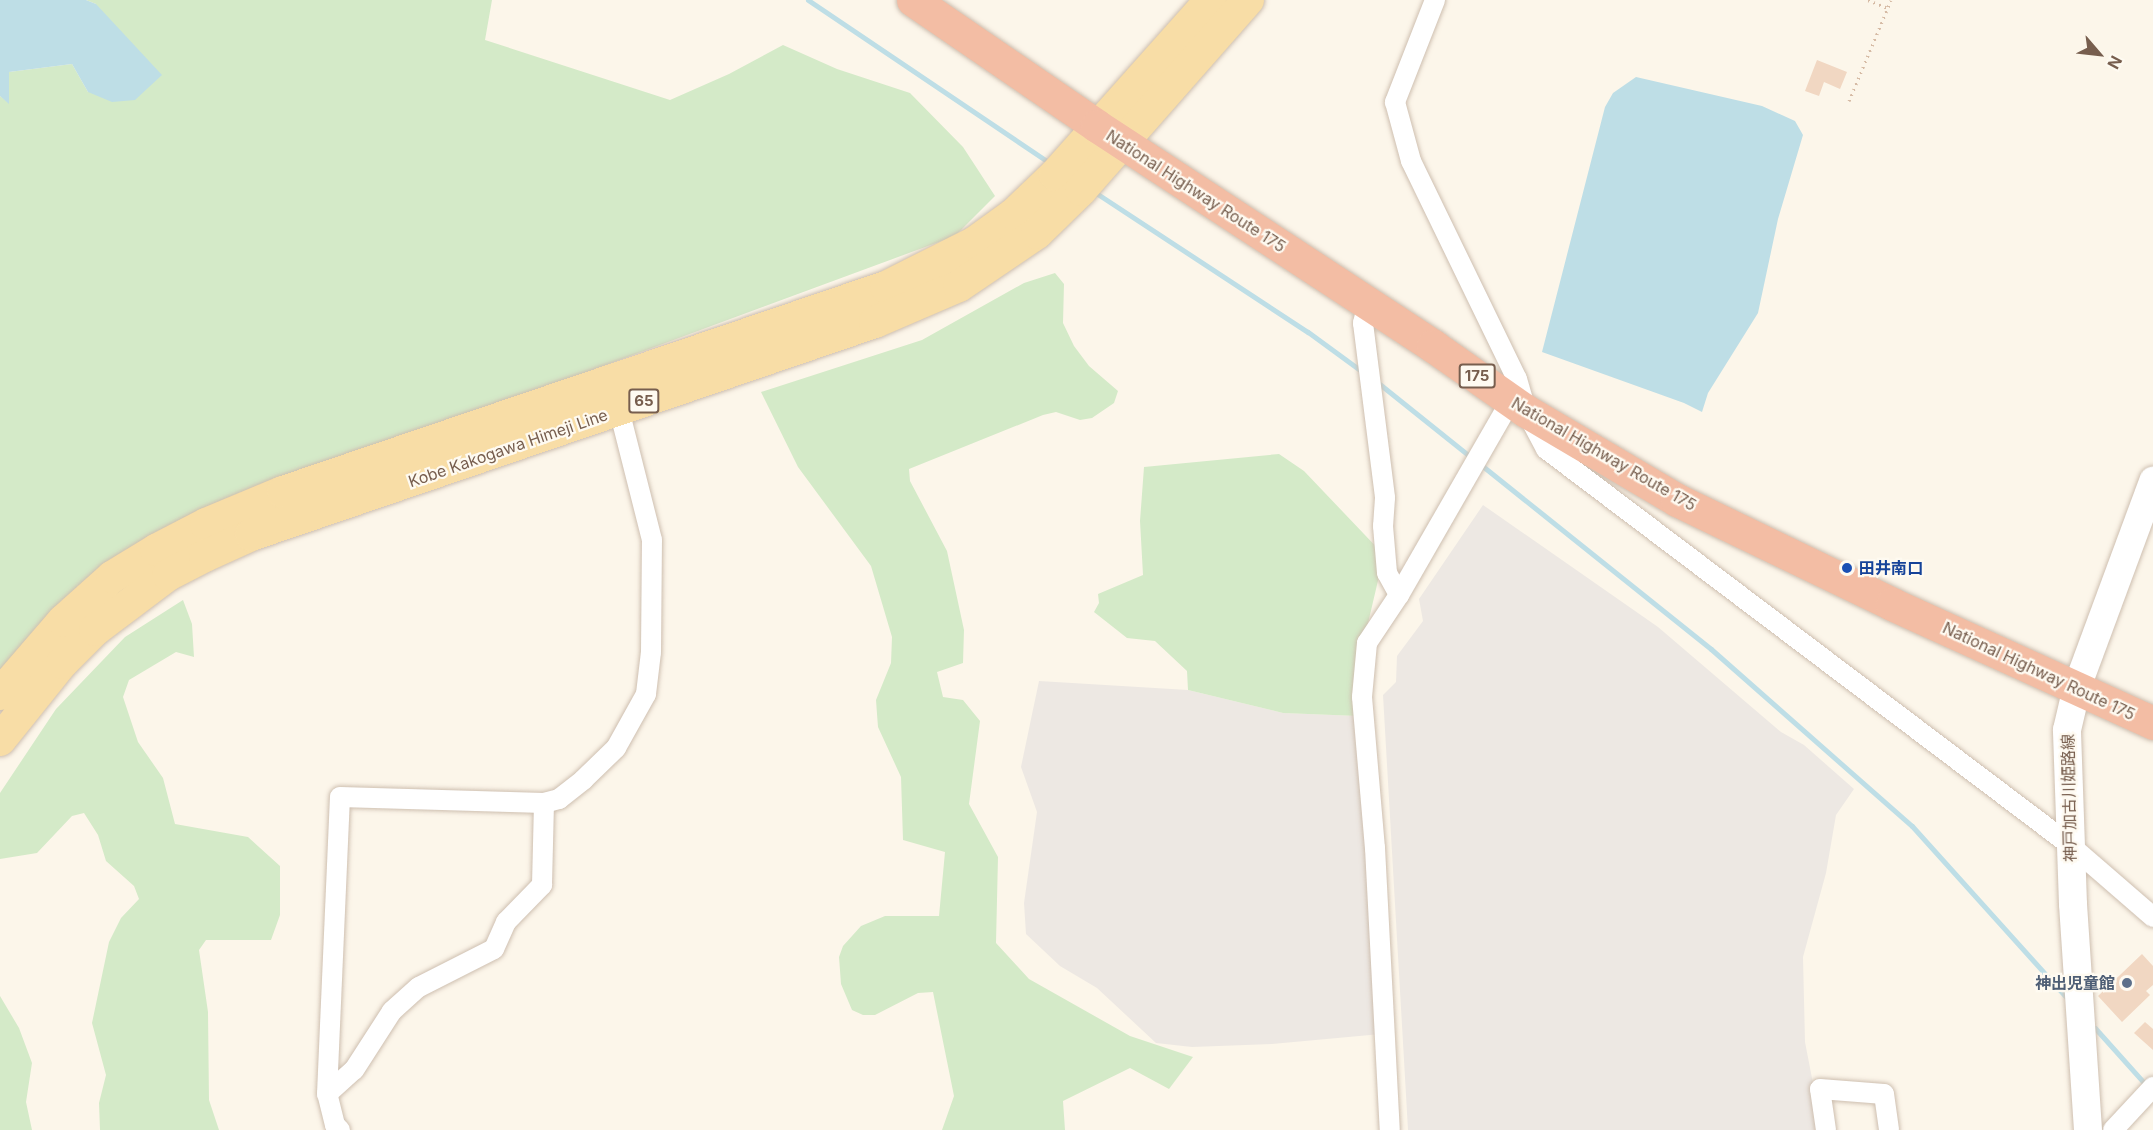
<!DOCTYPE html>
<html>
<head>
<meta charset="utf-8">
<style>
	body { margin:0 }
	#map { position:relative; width:2153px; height:1130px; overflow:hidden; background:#fcf6ea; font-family:Inter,"Noto Sans JP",sans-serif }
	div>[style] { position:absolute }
	.industrial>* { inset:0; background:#ede8e3 }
	.green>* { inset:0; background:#d4eac8 }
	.water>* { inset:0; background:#bedee6 }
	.stream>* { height:5px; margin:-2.5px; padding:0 2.5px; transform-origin:2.5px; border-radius:2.5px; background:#bedee6 }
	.building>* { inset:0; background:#f1d7c2 }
	.path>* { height:3px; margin-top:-1.5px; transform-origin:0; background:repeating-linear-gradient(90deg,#d6bba5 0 1.5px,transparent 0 6px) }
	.roads { filter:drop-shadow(0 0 2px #cebfb0) drop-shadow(0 0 2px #cebfb0) }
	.street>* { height:20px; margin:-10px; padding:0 10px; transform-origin:10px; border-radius:10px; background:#fff }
	.secondary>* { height:28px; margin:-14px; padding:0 14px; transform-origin:14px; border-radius:14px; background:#fff }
	.primary>* { height:32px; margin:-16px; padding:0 16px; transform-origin:16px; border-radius:16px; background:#f8dda6 }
	.highway>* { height:33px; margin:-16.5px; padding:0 16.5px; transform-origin:16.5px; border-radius:16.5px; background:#f3bda4 }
	.dots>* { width:16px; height:16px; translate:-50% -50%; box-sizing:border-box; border:3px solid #fefaf1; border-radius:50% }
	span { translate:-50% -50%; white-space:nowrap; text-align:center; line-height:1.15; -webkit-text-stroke:4.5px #fefaf1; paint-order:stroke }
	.shield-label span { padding:2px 4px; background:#fefaf1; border:2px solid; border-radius:4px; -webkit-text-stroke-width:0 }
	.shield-label { font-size:15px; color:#775e4e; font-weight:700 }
	.street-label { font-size:16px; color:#775e4e }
	.transit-label { font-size:16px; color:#164399; font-weight:700 }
	.left { translate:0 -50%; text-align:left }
	.service-label { font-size:16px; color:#4e5e75; font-weight:700 }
	.right { translate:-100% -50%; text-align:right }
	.north { position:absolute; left:2069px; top:24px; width:60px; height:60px; -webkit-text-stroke:4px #fefaf1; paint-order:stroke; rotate:118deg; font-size:16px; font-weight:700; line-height:24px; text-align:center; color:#775e4e }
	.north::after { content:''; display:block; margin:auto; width:21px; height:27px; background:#775e4e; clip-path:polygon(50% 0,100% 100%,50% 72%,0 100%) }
</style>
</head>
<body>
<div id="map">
	<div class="industrial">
		<div style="clip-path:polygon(1483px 505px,1658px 627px,1781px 732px,1804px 745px,1854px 789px,1836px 815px,1826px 873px,1803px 957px,1805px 1042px,1822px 1130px,1408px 1130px,1383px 695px,1396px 682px,1397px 656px,1423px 621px,1419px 599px)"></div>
		<div style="clip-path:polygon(1039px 681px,1188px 690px,1283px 713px,1358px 716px,1381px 1034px,1272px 1044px,1192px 1047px,1156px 1043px,1097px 988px,1060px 966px,1026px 934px,1024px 903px,1037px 812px,1021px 767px)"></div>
	</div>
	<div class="green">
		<div style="clip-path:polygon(86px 0,492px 0,485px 40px,670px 100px,729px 74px,783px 45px,837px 69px,910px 93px,963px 147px,995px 196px,955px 236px,162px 529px,62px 600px,0 678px,0 96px,9px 103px,9px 72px,72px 64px,88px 92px,96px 4px)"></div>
		<div style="clip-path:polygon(1055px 273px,1064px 284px,1063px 323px,1074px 346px,1089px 366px,1118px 391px,1114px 403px,1092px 418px,1080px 420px,1056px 412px,1043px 415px,909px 469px,910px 481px,947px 551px,964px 630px,963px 663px,937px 672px,943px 697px,963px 700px,980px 721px,969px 804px,998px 857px,996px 943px,1029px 979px,1130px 1036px,1193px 1057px,1169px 1089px,1130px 1068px,1063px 1101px,1065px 1130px,942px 1130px,954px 1096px,933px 992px,918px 993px,875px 1015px,863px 1015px,852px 1010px,841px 984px,839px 957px,843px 946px,861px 926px,885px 916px,939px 916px,945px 852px,903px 840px,901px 777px,878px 727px,877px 714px,876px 700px,891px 663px,892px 637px,871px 566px,798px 467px,761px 392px,922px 340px,1024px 283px)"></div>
		<div style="clip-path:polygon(1279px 454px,1304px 471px,1384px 555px,1365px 636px,1358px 716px,1283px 713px,1188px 690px,1187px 671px,1155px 641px,1127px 638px,1094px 612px,1099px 603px,1098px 594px,1143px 575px,1140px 521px,1144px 467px)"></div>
		<div style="clip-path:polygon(183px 600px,192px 624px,194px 657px,176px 652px,129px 680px,123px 697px,138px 742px,163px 778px,175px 824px,248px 837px,280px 866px,280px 915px,271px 940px,206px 940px,199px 950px,208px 1012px,209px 1100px,219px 1130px,100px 1130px,99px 1103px,106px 1075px,92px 1023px,109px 942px,121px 918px,139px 899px,134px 886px,106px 861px,98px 835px,84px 813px,72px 816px,37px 853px,0 859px,0 793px,56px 709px,125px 637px)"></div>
		<div style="clip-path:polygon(0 996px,19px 1028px,32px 1063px,26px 1102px,32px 1130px,0 1130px)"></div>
	</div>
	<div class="water">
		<div style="clip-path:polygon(0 0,86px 0,96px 4px,162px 75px,135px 100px,112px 102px,88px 92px,72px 64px,9px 72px,9px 104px,0 96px)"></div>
		<div style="clip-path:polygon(1636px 77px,1762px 106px,1795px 121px,1803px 135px,1778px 219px,1758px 313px,1708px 393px,1702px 412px,1684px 403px,1542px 352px,1605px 107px,1613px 93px)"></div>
	</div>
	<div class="stream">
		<div style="left:808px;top:0;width:292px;rotate:34deg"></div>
		<div style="left:1093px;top:191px;width:257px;rotate:33.3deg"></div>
		<div style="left:1308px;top:332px;width:69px;rotate:36.2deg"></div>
		<div style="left:1377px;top:382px;width:123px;rotate:38.7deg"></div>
		<div style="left:1480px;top:464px;width:296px;rotate:38.7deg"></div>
		<div style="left:1711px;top:649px;width:268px;rotate:41.4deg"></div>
		<div style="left:1912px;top:826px;width:230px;rotate:48deg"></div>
		<div style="left:2095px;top:1028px;width:75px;rotate:48.2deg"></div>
	</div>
	<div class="building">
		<div style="clip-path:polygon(1817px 60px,1847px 72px,1840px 89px,1824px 82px,1819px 96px,1805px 91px)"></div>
		<div style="clip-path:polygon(2142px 954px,2153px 966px,2153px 985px,2146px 991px,2150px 995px,2122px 1022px,2098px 996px)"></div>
		<div style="clip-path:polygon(2145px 1022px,2153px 1029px,2153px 1050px,2134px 1033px)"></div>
	</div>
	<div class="path">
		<div style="left:1868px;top:0;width:22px;rotate:22deg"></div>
		<div style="left:1849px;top:101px;width:109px;rotate:-67.4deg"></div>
	</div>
	<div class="roads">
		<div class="street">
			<div style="left:1435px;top:0;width:110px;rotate:111.4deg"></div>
			<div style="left:1395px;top:102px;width:61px;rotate:74.8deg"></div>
			<div style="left:1411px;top:161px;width:242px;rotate:64.1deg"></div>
			<div style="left:1517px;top:379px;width:33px;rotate:74deg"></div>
			<div style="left:1526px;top:411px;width:43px;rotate:62.2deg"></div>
			<div style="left:1546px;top:449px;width:657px;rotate:37.08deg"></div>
			<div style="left:2070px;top:845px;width:110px;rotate:40.9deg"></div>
			<div style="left:1368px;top:303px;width:21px;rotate:104deg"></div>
			<div style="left:1363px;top:323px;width:176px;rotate:82.8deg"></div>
			<div style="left:1385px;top:498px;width:28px;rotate:94deg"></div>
			<div style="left:1383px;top:526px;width:47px;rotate:85.1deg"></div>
			<div style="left:1387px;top:573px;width:25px;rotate:61deg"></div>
			<div style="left:1399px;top:595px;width:58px;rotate:123.7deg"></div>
			<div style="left:1367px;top:643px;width:54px;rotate:95.3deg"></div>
			<div style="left:1362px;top:697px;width:152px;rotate:85.1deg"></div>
			<div style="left:1375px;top:848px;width:282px;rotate:87deg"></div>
			<div style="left:1399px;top:595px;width:225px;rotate:-60.1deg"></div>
			<div style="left:327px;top:1094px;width:36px;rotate:-42deg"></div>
			<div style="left:354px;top:1070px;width:70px;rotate:-57.2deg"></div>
			<div style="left:392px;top:1011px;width:36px;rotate:-42deg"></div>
			<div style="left:419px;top:987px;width:84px;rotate:-26.9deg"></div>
			<div style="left:494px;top:949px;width:30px;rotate:-66deg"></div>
			<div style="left:506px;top:922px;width:52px;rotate:-45.8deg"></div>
			<div style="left:542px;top:885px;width:82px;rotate:-88.6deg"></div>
			<div style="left:340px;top:1130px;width:7px;rotate:-135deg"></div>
			<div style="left:335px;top:1125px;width:32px;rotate:-104deg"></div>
			<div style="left:327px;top:1094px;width:297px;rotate:-87.5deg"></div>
			<div style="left:340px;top:797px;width:204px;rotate:1.7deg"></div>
			<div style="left:544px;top:803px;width:16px;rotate:-15deg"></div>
			<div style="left:559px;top:799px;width:31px;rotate:-38deg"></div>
			<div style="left:583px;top:780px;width:46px;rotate:-44.1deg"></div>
			<div style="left:616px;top:748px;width:62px;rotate:-60.9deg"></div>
			<div style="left:646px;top:694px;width:42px;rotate:-83.2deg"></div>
			<div style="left:651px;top:652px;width:112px;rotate:-89.5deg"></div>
			<div style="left:652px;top:540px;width:134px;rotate:-104.2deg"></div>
			<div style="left:1826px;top:1130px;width:41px;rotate:-98.3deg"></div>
			<div style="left:1820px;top:1089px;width:64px;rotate:4.5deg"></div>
			<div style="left:1884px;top:1094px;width:36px;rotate:82deg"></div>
			<div style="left:2113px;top:1130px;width:59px;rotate:-47.1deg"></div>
		</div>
		<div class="secondary">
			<div style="left:2088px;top:1130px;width:226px;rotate:-93.8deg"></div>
			<div style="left:2073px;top:904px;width:174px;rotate:-92deg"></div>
			<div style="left:2067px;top:730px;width:44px;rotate:-76.9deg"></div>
			<div style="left:2077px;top:687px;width:220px;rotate:-69.7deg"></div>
		</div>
		<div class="primary">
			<div style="left:0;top:694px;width:96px;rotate:-49.2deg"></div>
			<div style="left:63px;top:621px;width:66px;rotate:-41.9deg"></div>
			<div style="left:112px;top:577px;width:52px;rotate:-31.5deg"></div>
			<div style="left:156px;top:550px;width:56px;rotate:-27.5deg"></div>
			<div style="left:206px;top:524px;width:83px;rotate:-22.6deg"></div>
			<div style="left:283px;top:492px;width:637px;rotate:-18.78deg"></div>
			<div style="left:886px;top:287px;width:98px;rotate:-26.6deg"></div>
			<div style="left:974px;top:243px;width:49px;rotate:-35.9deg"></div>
			<div style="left:1014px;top:214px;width:57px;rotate:-43.6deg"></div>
			<div style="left:1055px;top:175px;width:234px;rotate:-48.3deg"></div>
			<div style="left:0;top:740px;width:99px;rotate:-51.2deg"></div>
			<div style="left:62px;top:663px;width:47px;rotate:-45deg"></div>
			<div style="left:95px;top:630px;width:91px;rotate:-37deg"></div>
			<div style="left:168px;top:575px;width:42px;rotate:-27.2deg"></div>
			<div style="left:205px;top:556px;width:51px;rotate:-24.5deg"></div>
			<div style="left:251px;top:535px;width:659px;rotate:-18.85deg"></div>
			<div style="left:875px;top:322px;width:91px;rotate:-23.2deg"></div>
			<div style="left:959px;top:286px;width:94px;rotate:-34.2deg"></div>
			<div style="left:1037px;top:233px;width:62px;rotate:-44.3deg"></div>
			<div style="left:1081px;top:190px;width:253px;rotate:-48.7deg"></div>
		</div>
		<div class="highway">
			<div style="left:913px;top:0;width:223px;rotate:34.4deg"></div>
			<div style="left:1097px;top:126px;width:402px;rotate:33.2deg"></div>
			<div style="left:1433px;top:346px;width:113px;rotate:35deg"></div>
			<div style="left:1526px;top:411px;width:175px;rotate:30.5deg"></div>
			<div style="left:1677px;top:500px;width:239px;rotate:25.8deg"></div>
			<div style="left:1892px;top:604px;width:287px;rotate:24.5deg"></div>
		</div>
	</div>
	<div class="dots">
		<div style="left:1847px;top:568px;background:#1a4fb4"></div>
		<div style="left:2127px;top:983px;background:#5c6f8a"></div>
	</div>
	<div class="shield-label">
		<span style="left:1477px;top:376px">175</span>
		<span style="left:644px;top:401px">65</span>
	</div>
	<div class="street-label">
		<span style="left:1196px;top:191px;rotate:33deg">National Highway Route 175</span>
		<span style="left:508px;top:448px;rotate:-19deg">Kobe Kakogawa Himeji Line</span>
		<span style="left:1604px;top:454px;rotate:30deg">National Highway Route 175</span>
		<span style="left:2039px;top:671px;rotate:25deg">National Highway Route 175</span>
		<span style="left:2069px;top:798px;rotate:-91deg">神戸加古川姫路線</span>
	</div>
	<div class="transit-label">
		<span class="left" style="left:1859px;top:568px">田井南口</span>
	</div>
	<div class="service-label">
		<span class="right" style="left:2115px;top:983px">神出児童館</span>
	</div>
	<div class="north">N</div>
</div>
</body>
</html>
